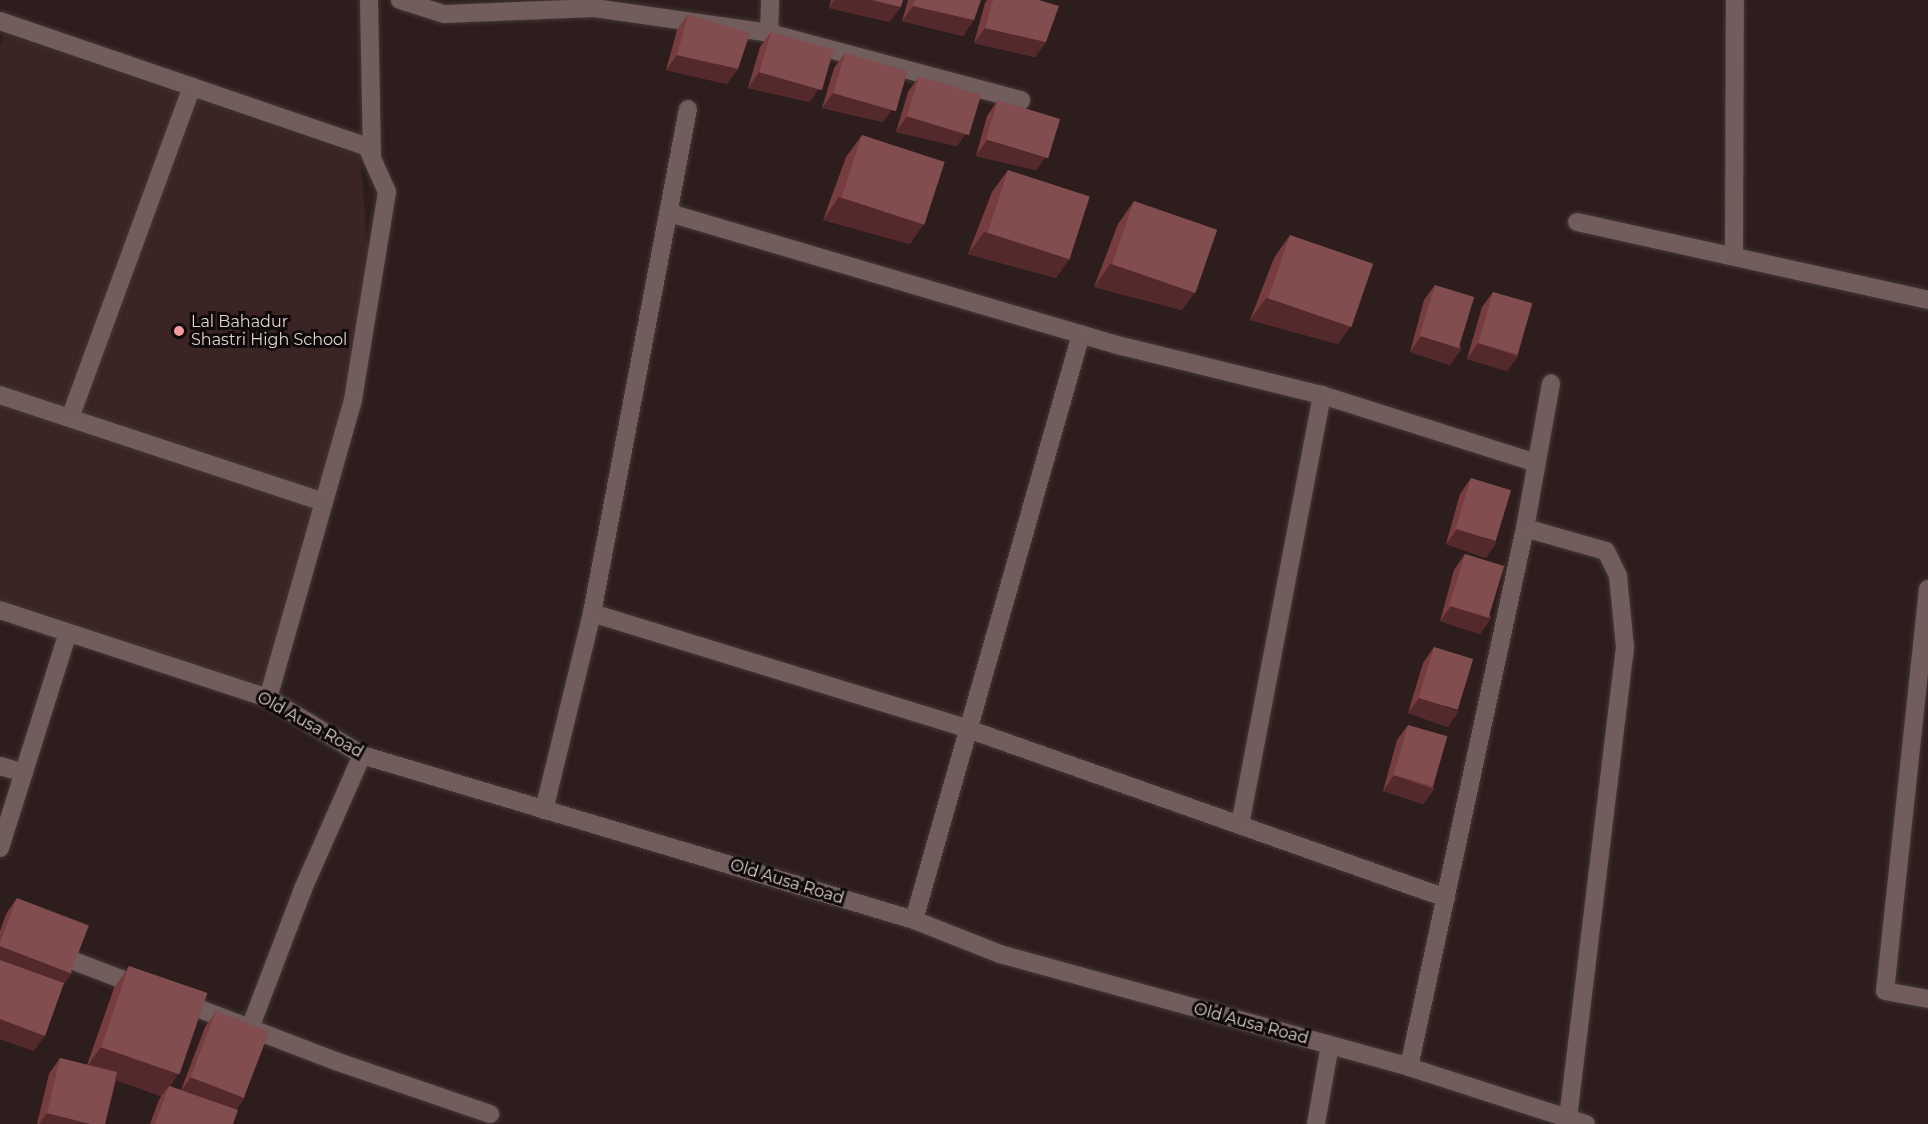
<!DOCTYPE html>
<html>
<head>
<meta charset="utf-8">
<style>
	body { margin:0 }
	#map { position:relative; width:1928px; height:1124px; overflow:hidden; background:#2d1d1d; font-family:Montserrat,sans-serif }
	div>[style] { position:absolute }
	.built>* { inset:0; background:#3a2424 }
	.roads { filter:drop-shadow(0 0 2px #453838) drop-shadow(0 0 2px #453838) }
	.minor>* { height:18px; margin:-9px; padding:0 9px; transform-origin:9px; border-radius:9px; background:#705d5c }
	.wall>* { inset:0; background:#763c3f }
	.shaded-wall>* { inset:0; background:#54292b }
	.building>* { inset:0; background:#814d4f; transform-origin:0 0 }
	.dots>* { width:16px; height:16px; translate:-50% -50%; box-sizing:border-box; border:3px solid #100909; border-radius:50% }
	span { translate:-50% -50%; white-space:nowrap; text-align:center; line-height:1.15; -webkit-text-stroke:6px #100909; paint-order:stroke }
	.poi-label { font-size:16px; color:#dfd3d3 }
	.left { translate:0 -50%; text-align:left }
	.street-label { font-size:16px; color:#dfd3d3 }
</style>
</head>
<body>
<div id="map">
	<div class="built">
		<div style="clip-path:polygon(4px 34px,360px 156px,369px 262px,346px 399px,265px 687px,0 599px,0 47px)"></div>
	</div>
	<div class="roads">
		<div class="minor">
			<div style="left:369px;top:0;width:157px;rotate:88.9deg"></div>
			<div style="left:400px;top:0;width:46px;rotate:17.7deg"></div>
			<div style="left:444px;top:14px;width:150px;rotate:-2.3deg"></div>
			<div style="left:594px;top:8px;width:177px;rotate:8.1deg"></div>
			<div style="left:769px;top:33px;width:261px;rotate:14.9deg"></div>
			<div style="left:0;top:21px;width:388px;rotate:18.9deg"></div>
			<div style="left:367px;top:147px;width:49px;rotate:66deg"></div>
			<div style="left:387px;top:192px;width:211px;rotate:99.3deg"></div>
			<div style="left:353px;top:400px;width:310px;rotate:105.9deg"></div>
			<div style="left:769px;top:33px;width:33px;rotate:-88deg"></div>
			<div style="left:669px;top:213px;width:471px;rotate:16.4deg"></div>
			<div style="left:1121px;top:346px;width:207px;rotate:13.7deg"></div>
			<div style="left:1322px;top:395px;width:225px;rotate:17.6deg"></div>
			<div style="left:1577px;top:222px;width:360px;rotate:12.5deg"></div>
			<div style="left:1734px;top:255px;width:255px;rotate:-89.8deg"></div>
			<div style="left:0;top:395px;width:341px;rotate:18.3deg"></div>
			<div style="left:70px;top:418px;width:353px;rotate:-69.8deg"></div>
			<div style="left:1525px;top:528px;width:84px;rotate:15.9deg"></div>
			<div style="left:1606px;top:551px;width:28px;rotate:64deg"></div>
			<div style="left:1618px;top:576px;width:71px;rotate:84.4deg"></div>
			<div style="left:1625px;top:647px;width:474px;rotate:96.9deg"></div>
			<div style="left:1928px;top:589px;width:404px;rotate:96.1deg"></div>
			<div style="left:1885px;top:991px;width:44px;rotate:10.5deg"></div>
			<div style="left:0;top:610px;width:282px;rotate:18.2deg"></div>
			<div style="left:268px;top:698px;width:110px;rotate:31.2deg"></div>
			<div style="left:362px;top:755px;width:576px;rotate:16.64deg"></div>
			<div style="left:914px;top:920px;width:92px;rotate:21.6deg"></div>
			<div style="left:1000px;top:954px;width:424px;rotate:15.4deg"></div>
			<div style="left:1409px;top:1067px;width:186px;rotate:17.9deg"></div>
			<div style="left:592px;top:613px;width:393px;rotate:17.1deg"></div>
			<div style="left:968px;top:729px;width:507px;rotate:19.47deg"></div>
			<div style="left:0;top:766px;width:25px;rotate:16deg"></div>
			<div style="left:544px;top:810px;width:203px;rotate:-76.3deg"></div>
			<div style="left:592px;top:613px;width:513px;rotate:-79.22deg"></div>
			<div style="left:1240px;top:825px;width:438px;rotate:-79.2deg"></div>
			<div style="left:0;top:848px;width:226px;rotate:-72.5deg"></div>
			<div style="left:914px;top:920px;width:609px;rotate:-74.09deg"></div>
			<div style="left:74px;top:961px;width:73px;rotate:20.9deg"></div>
			<div style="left:179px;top:1001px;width:170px;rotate:21deg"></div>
			<div style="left:338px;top:1062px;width:161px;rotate:18.9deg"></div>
			<div style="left:250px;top:1028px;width:149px;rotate:-69.1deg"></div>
			<div style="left:303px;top:889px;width:146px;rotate:-66.2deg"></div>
			<div style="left:1409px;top:1067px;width:551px;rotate:-77.85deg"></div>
			<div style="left:1525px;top:528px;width:147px;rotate:-79.8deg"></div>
			<div style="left:1316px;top:1124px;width:80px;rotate:-80deg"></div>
		</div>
	</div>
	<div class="wall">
		<div style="clip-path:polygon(831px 0,903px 0,890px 22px,829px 8px)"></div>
		<div style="clip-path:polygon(908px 0,981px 0,963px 36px,902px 21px)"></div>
		<div style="clip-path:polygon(987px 0,1039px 0,1046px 42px,1035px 57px,974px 43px,985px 3px)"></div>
		<div style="clip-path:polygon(688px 14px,727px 84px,666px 70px,677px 30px)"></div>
		<div style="clip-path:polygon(771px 32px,810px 102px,748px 88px,760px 47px)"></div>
		<div style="clip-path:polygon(845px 53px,883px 122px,822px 108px,834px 68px)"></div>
		<div style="clip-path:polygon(919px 76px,957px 146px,896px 132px,908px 92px)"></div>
		<div style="clip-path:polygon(998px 100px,1047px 155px,1036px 170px,976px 156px,987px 116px)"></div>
		<div style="clip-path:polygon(862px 135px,910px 244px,823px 220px,846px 157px)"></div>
		<div style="clip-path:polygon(1008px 170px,1056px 278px,968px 254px,992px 192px)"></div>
		<div style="clip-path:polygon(1134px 201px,1182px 310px,1094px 287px,1118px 224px)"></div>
		<div style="clip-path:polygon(1290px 235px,1354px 321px,1338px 344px,1250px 320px,1274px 258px)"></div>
		<div style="clip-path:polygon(1435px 285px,1461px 349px,1450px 365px,1410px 352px,1424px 300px)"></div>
		<div style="clip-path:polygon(1493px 292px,1518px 356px,1507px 371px,1467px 359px,1482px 307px)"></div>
		<div style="clip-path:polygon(1471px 478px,1486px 558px,1446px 544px,1460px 494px)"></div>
		<div style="clip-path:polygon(1465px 554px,1491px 618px,1480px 634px,1440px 621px,1454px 570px)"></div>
		<div style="clip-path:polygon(1434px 647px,1448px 727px,1408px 713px,1423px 663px)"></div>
		<div style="clip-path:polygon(1408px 725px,1434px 789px,1423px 804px,1383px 791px,1397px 740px)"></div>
		<div style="clip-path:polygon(17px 898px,72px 973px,64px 983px,34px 1051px,0 1039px,0 931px,6px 914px)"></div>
		<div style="clip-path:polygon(129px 966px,178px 1074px,170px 1086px,181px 1090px,205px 1027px,216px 1011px,245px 1097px,236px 1110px,233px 1124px,150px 1124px,158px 1102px,161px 1096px,116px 1080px,105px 1124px,37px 1124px,49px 1074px,60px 1058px,87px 1065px,114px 988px)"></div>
	</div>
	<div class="shaded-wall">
		<div style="clip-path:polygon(834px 0,872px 0,901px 7px,890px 22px,829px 8px)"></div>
		<div style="clip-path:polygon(913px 6px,974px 20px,963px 36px,902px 21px)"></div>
		<div style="clip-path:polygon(985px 28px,1046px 42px,1035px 57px,974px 43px)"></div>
		<div style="clip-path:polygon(677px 55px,738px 69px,727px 84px,666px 70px)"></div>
		<div style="clip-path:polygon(759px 72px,821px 86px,810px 102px,748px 88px)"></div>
		<div style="clip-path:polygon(833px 93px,894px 107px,883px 122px,822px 108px)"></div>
		<div style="clip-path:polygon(907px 116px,968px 131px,957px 146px,896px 132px)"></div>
		<div style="clip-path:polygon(987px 140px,1047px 155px,1036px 170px,976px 156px)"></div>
		<div style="clip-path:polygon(839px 197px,926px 221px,910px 244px,823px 220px)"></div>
		<div style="clip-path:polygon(984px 232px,1072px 256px,1056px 278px,968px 254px)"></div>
		<div style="clip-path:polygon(1110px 264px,1198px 288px,1182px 310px,1094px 287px)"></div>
		<div style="clip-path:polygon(1266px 298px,1354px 321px,1338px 344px,1250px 320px)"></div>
		<div style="clip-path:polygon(1421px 336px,1461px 349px,1450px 365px,1410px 352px)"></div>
		<div style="clip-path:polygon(1478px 343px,1518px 356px,1507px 371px,1467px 359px)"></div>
		<div style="clip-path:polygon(1457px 529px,1497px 542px,1486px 558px,1446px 544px)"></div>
		<div style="clip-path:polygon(1451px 606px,1491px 618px,1480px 634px,1440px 621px)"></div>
		<div style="clip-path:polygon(1419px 698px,1459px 711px,1448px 727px,1408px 713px)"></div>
		<div style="clip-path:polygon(1394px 775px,1434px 789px,1423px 804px,1383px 791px)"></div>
		<div style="clip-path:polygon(0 946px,72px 973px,61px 988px,0 965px)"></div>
		<div style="clip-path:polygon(0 1019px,45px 1036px,34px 1051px,0 1039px)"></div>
		<div style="clip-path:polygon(101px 1047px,178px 1074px,167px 1090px,169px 1086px,161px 1096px,85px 1069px)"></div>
		<div style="clip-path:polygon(191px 1077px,245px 1097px,234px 1112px,180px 1092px)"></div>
		<div style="clip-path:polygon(47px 1113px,91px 1124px,39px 1124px)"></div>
	</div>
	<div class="building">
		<div style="clip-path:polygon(872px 0,903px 0,901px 7px)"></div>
		<div style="clip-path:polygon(915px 0,981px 0,974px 20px,913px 6px)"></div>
		<div style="clip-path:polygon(993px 0,1039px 0,1059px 6px,1046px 42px,985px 28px)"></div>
		<div style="clip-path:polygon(688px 14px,750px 33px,738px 69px,677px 55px)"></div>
		<div style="left:771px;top:32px;width:65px;height:42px;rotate:16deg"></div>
		<div style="left:845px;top:53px;width:65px;height:42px;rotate:16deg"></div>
		<div style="left:919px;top:76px;width:65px;height:42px;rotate:17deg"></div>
		<div style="left:998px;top:100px;width:65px;height:41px;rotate:17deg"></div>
		<div style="left:862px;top:135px;width:87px;height:66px;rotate:18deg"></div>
		<div style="left:1008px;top:170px;width:86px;height:66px;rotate:18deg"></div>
		<div style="left:1134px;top:201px;width:88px;height:67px;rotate:19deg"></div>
		<div style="left:1290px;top:235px;width:88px;height:67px;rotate:19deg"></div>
		<div style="left:1435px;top:285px;width:41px;height:53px;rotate:17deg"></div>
		<div style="left:1493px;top:292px;width:41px;height:53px;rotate:16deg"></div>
		<div style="left:1471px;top:478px;width:42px;height:53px;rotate:17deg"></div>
		<div style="left:1465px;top:554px;width:41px;height:54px;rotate:17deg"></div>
		<div style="left:1434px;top:647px;width:41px;height:53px;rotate:17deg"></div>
		<div style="left:1408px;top:725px;width:41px;height:52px;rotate:16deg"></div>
		<div style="left:17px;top:898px;width:77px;height:51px;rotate:21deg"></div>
		<div style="clip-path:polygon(0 960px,64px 983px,45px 1036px,0 1019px)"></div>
		<div style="left:129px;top:966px;width:83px;height:86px;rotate:19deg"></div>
		<div style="left:216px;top:1011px;width:57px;height:71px;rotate:21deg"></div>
		<div style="clip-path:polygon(60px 1058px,117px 1072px,105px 1124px,91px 1124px,47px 1113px)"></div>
		<div style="clip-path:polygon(169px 1086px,238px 1110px,233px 1124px,155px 1124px)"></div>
	</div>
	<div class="dots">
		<div style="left:179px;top:331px;background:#f59b9c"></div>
	</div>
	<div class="poi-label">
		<span class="left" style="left:191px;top:331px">Lal Bahadur<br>Shastri High School</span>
	</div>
	<div class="street-label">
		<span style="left:310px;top:725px;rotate:29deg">Old Ausa Road</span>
		<span style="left:787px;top:882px;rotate:17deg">Old Ausa Road</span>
		<span style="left:1251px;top:1024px;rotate:15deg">Old Ausa Road</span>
	</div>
</div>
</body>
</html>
